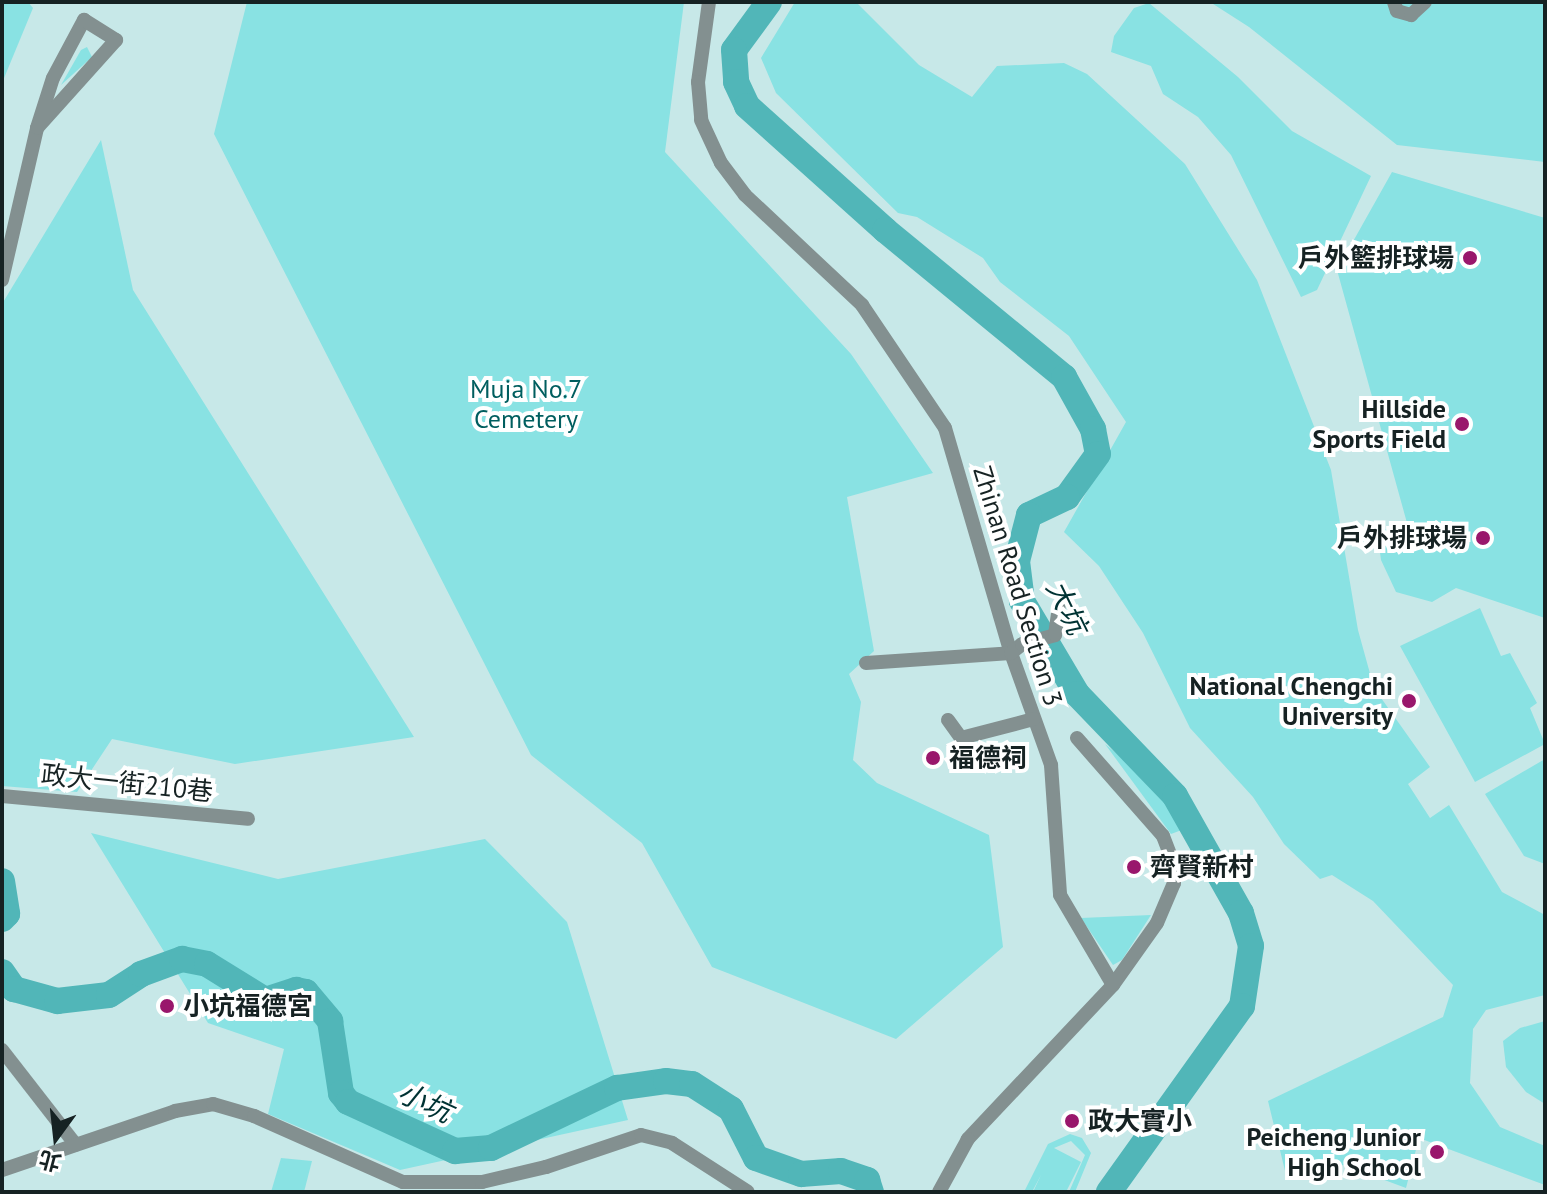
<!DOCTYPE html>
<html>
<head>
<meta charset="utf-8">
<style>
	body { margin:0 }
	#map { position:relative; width:1547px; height:1194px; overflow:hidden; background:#c7e8e8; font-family:"PT Sans","Noto Sans TC",sans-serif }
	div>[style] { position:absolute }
	.green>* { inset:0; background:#89e2e3 }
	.river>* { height:26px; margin:-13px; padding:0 13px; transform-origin:13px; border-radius:13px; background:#51b6b8 }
	.minor>* { height:14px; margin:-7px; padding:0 7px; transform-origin:7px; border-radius:7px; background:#839090 }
	.dots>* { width:22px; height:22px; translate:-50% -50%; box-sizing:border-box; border:4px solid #fff; border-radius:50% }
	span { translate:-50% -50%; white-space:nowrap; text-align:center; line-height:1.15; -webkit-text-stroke:8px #fff; paint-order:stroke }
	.poi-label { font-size:26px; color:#162223; font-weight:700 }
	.right { translate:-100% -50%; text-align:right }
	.left { translate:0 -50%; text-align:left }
	.park-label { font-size:26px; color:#005e5f }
	.street-label { font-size:26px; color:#162223 }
	.water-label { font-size:28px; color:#003233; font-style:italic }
	.frame { position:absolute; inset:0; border:4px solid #162223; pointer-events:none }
	.north { position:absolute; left:16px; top:1098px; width:80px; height:80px; -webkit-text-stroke:6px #fff; paint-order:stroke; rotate:195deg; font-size:22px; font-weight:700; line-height:32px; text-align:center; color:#162223 }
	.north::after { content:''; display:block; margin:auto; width:28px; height:36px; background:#162223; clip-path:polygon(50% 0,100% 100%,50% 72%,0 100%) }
</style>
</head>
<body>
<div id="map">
	<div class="green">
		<div style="clip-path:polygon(2px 2px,28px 2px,33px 8px,2px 83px)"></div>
		<div style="clip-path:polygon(247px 2px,684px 2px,665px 152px,851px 354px,933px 473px,847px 497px,874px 651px,849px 674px,861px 702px,853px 760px,877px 783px,989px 835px,1003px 947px,896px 1039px,712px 967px,642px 843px,531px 755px,214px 134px)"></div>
		<div style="clip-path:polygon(795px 2px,856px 2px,919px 65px,972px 97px,997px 66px,1064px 63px,1087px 74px,1185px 164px,1257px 280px,1331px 470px,1358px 630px,1374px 688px,1430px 767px,1408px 784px,1430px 818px,1449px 805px,1502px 892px,1545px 915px,1545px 995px,1486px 1010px,1473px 1029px,1470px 1083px,1500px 1127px,1545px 1146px,1545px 1185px,1419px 1138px,1406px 1188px,1344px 1165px,1307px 1170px,1287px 1179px,1268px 1101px,1443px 1017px,1453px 985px,1373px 901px,1332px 875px,1320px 879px,1284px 844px,1253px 797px,1190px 728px,1143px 633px,1099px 566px,1064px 532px,1126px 422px,1069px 336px,1000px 282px,983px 258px,917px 217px,898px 213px,776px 93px,761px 58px)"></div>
		<div style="clip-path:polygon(1210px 2px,1545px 2px,1545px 162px,1397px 145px,1249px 27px)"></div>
		<div style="clip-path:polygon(1149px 3px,1238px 77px,1292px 131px,1371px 176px,1317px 290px,1301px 297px,1231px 155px,1198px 117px,1163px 94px,1151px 66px,1111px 52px,1114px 36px,1134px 8px)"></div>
		<div style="clip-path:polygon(87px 47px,92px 57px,61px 85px,81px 50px)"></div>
		<div style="clip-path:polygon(101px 140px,133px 290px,414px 737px,235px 764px,112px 739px,77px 792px,2px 786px,2px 304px)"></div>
		<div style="clip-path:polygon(1392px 172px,1545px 218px,1545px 618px,1456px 588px,1432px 602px,1396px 592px,1381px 560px,1377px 530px,1398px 528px,1412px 541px,1337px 270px)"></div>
		<div style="clip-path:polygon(1480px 608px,1501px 656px,1510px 653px,1537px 703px,1530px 708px,1545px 744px,1475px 782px,1400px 646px)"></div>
		<div style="clip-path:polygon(1105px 744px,1156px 785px,1187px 828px,1171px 834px)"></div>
		<div style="clip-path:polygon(1545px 759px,1545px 864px,1524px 856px,1485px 794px)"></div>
		<div style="clip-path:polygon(91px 833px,278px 879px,485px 839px,567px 922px,628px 1120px,400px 1170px,268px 1114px,284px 1049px,208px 1023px)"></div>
		<div style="clip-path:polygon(1151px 915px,1122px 960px,1113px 965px,1081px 918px)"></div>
		<div style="clip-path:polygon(1545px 1021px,1545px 1104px,1526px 1092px,1506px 1067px,1503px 1041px,1520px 1028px)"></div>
		<div style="clip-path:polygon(1070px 1134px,1082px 1138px,1091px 1153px,1075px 1192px,1069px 1192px,1085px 1155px,1071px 1141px,1054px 1148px,1081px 1162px,1066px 1192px,1033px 1192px,1041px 1175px,1032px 1192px,1024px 1192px,1048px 1144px)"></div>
		<div style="clip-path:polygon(281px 1158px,312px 1161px,304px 1192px,271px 1192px)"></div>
	</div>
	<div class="river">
		<div style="left:769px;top:2px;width:59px;rotate:126.1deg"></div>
		<div style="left:734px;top:50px;width:32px;rotate:86deg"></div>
		<div style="left:736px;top:82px;width:26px;rotate:65deg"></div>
		<div style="left:747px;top:106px;width:186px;rotate:41.9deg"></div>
		<div style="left:885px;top:230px;width:232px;rotate:39.4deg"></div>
		<div style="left:1064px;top:377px;width:60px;rotate:60.9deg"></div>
		<div style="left:1093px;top:429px;width:25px;rotate:79deg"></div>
		<div style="left:1098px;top:454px;width:53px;rotate:125.8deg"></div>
		<div style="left:1067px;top:497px;width:42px;rotate:154.7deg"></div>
		<div style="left:1029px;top:515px;width:48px;rotate:104.6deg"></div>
		<div style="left:1017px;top:561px;width:40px;rotate:82.9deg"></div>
		<div style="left:1022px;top:601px;width:108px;rotate:59.4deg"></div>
		<div style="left:1077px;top:694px;width:141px;rotate:46.1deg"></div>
		<div style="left:1175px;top:796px;width:134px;rotate:60.6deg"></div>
		<div style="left:1241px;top:913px;width:34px;rotate:73deg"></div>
		<div style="left:1251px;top:946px;width:61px;rotate:98.5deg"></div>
		<div style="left:1242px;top:1006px;width:229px;rotate:125.6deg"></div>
		<div style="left:2px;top:881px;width:33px;rotate:81deg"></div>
		<div style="left:7px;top:914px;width:7px;rotate:135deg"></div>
		<div style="left:2px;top:972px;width:21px;rotate:55deg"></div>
		<div style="left:14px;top:989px;width:45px;rotate:15.6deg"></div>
		<div style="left:57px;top:1001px;width:52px;rotate:-6.6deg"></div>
		<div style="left:109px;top:995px;width:38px;rotate:-33deg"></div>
		<div style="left:141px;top:974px;width:44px;rotate:-20.1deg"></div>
		<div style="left:182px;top:959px;width:25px;rotate:11deg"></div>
		<div style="left:207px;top:964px;width:68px;rotate:31.8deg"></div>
		<div style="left:265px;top:1000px;width:33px;rotate:-18deg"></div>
		<div style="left:296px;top:990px;width:10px;rotate:11deg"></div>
		<div style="left:306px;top:992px;width:38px;rotate:50deg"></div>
		<div style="left:330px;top:1021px;width:73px;rotate:81.3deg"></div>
		<div style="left:341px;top:1093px;width:11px;rotate:52deg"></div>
		<div style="left:348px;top:1102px;width:118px;rotate:24.6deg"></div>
		<div style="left:455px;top:1151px;width:36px;rotate:-5deg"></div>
		<div style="left:491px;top:1148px;width:140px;rotate:-25.5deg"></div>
		<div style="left:617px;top:1088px;width:49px;rotate:-8.1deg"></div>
		<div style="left:666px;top:1081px;width:26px;rotate:7deg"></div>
		<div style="left:692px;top:1084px;width:46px;rotate:32.7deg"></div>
		<div style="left:731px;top:1109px;width:55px;rotate:63deg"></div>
		<div style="left:756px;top:1158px;width:48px;rotate:19.6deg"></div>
		<div style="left:801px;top:1174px;width:40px;rotate:-4.3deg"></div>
		<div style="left:841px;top:1171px;width:28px;rotate:19deg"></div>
		<div style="left:867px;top:1180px;width:13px;rotate:72deg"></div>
	</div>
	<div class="minor">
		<div style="left:709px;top:2px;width:81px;rotate:97.8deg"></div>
		<div style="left:698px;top:82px;width:38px;rotate:85deg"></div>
		<div style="left:701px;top:120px;width:47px;rotate:65.1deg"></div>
		<div style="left:721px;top:163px;width:40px;rotate:53deg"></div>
		<div style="left:745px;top:195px;width:161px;rotate:43.2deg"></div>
		<div style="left:862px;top:305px;width:148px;rotate:56deg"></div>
		<div style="left:945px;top:428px;width:234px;rotate:73.7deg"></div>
		<div style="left:1011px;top:653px;width:119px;rotate:70.3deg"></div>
		<div style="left:1051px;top:765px;width:130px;rotate:86deg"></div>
		<div style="left:1060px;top:895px;width:104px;rotate:59.5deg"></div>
		<div style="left:1113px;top:985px;width:212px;rotate:133.3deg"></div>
		<div style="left:968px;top:1139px;width:60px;rotate:118.7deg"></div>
		<div style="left:1394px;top:2px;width:9px;rotate:72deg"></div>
		<div style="left:1397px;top:11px;width:15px;rotate:16deg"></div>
		<div style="left:1411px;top:15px;width:19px;rotate:-43deg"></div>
		<div style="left:2px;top:280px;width:156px;rotate:-77deg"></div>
		<div style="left:37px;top:128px;width:52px;rotate:-72.3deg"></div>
		<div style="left:53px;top:78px;width:66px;rotate:-61.9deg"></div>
		<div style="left:84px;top:20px;width:38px;rotate:32deg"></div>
		<div style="left:116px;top:40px;width:118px;rotate:131.9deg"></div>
		<div style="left:866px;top:663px;width:145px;rotate:-3.9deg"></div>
		<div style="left:1011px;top:653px;width:14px;rotate:-39deg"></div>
		<div style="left:1022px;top:644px;width:34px;rotate:-15deg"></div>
		<div style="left:1055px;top:635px;width:27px;rotate:-82deg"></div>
		<div style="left:948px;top:720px;width:22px;rotate:54deg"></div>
		<div style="left:961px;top:738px;width:75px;rotate:-14.6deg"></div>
		<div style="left:1077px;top:738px;width:130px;rotate:48.7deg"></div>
		<div style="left:1163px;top:836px;width:31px;rotate:69deg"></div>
		<div style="left:1174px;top:865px;width:18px;rotate:90deg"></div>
		<div style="left:1174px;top:883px;width:43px;rotate:113deg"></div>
		<div style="left:1157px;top:923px;width:76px;rotate:125.4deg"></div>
		<div style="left:2px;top:796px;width:247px;rotate:5.3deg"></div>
		<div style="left:2px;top:1050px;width:120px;rotate:52.1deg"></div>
		<div style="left:2px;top:1170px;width:183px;rotate:-18.8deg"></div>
		<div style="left:175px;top:1111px;width:39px;rotate:-10deg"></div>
		<div style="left:213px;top:1104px;width:43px;rotate:16.3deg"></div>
		<div style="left:254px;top:1116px;width:163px;rotate:23.9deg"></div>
		<div style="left:403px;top:1182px;width:79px"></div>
		<div style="left:482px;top:1182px;width:66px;rotate:-13.2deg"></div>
		<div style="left:546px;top:1167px;width:100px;rotate:-18.6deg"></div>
		<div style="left:641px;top:1135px;width:32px;rotate:14deg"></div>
		<div style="left:672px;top:1143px;width:90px;rotate:32.8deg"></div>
	</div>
	<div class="dots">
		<div style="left:1470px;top:258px;background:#99176c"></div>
		<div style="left:1462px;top:424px;background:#99176c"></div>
		<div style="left:1483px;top:538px;background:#99176c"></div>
		<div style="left:1409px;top:701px;background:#99176c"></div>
		<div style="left:933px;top:758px;background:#99176c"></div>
		<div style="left:1134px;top:867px;background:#99176c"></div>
		<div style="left:167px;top:1006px;background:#99176c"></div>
		<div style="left:1072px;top:1121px;background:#99176c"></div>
		<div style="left:1437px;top:1152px;background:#99176c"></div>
	</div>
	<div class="poi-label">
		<span class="right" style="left:1454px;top:258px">戶外籃排球場</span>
		<span class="right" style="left:1446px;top:424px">Hillside<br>Sports Field</span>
		<span class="right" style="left:1467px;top:538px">戶外排球場</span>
		<span class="right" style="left:1393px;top:701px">National Chengchi<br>University</span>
		<span class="left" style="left:949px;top:758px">福德祠</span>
		<span class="left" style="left:1150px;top:867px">齊賢新村</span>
		<span class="left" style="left:183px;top:1006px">小坑福德宮</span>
		<span class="left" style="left:1088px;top:1121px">政大實小</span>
		<span class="right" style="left:1421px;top:1152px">Peicheng Junior<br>High School</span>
	</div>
	<div class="park-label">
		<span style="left:526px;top:404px">Muja No.7<br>Cemetery</span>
	</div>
	<div class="street-label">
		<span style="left:1018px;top:586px;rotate:73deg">Zhinan Road Section 3</span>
		<span style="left:127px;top:783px;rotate:6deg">政大一街210巷</span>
	</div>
	<div class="water-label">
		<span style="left:1067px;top:607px;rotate:64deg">大坑</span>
		<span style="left:425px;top:1102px;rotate:25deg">小坑</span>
	</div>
	<div class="frame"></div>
	<div class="north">北</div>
</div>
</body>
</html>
